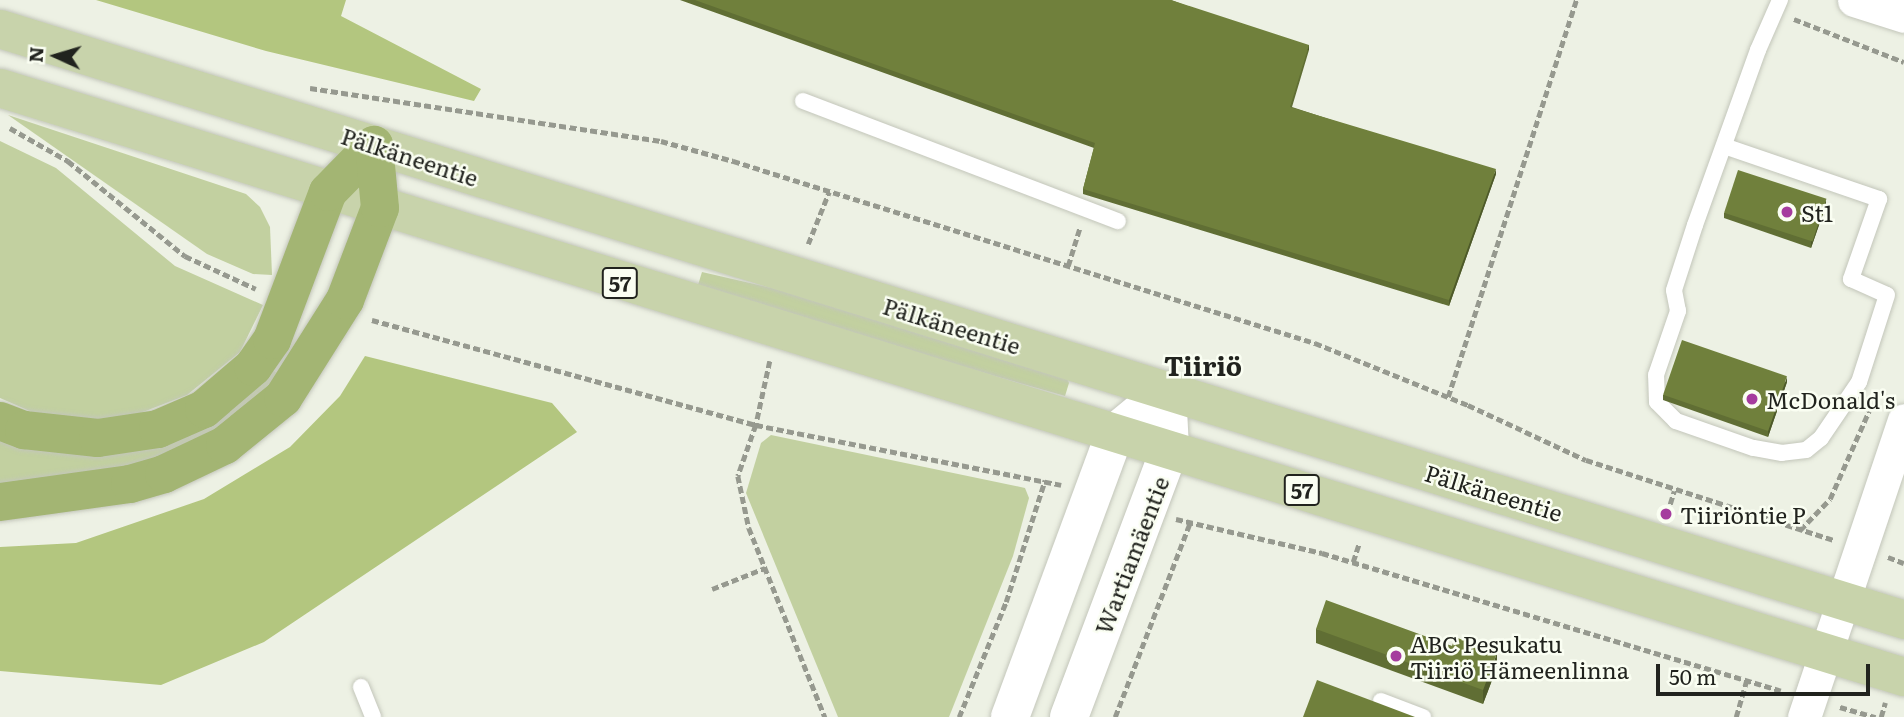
<!DOCTYPE html>
<html>
<head>
<meta charset="utf-8">
<style>
	body { margin:0 }
	#map { position:relative; width:1904px; height:717px; overflow:hidden; background:#edf1e4; font-family:Literata,serif }
	div>[style] { position:absolute }
	.green>* { inset:0; background:#c2d0a0 }
	.forest>* { inset:0; background:#b3c67f }
	.path>* { height:4.5px; margin-top:-2.25px; transform-origin:0; background:repeating-linear-gradient(90deg,#96998f 0 7px,transparent 0 10.5px) }
	.roads { filter:drop-shadow(0 0 2px #c3c6ba) drop-shadow(0 0 2px #c3c6ba) }
	.service>* { height:16px; margin:-8px; padding:0 8px; transform-origin:8px; border-radius:8px; background:#fff }
	.minor>* { height:33px; margin:-16.5px; padding:0 16.5px; transform-origin:16.5px; border-radius:16.5px; background:#fff }
	.secondary>* { height:38px; margin:-19px; padding:0 19px; transform-origin:19px; border-radius:19px; background:#fff }
	.primary>* { height:38px; margin:-19px; padding:0 19px; transform-origin:19px; border-radius:19px; background:#c8d3ab }
	.motorway>* { height:38px; margin:-19px; padding:0 19px; transform-origin:19px; border-radius:19px; background:#a3b573 }
	.wall>* { inset:0; background:#606e34 }
	.shaded-wall>* { inset:0; background:#4e5a2a; transform-origin:0 0 }
	.building>* { inset:0; background:#70803c; transform-origin:0 0 }
	.dots>* { width:19px; height:19px; translate:-50% -50%; box-sizing:border-box; border:4px solid #fafef2; border-radius:50% }
	span { translate:-50% -50%; white-space:nowrap; text-align:center; line-height:1.15; -webkit-text-stroke:5px #fafef2; paint-order:stroke }
	.shield-label span { padding:2px 5px; background:#fafef2; border:2px solid; border-radius:5px; -webkit-text-stroke-width:0 }
	.shield-label { font-size:21px; color:#21231e; font-weight:700 }
	.street-label { font-size:23px; color:#21231e }
	.poi-label { font-size:23px; color:#21231e }
	.left { translate:0 -50%; text-align:left }
	.quarter-label { font-size:26px; color:#21231e; font-weight:700 }
	.north { position:absolute; left:21px; top:21px; width:70px; height:70px; -webkit-text-stroke:5px #fafef2; paint-order:stroke; rotate:274deg; font-size:19px; font-weight:700; line-height:28px; text-align:center; color:#21231e }
	.north::after { content:''; display:block; margin:auto; width:24px; height:32px; background:#21231e; clip-path:polygon(50% 0,100% 100%,50% 72%,0 100%) }
	.scale { position:absolute; left:1656px; top:664px; width:214px; height:32px; box-sizing:border-box; border:4px solid #21231e; border-top:0; padding-left:9px; font-size:21px; line-height:24px; white-space:nowrap; color:#21231e; -webkit-text-stroke:5px #fafef2; paint-order:stroke }
</style>
</head>
<body>
<div id="map">
	<div class="green">
		<div style="clip-path:polygon(8px 115px,246px 194px,260px 207px,270px 227px,272px 275px,253px 274px,207px 254px)"></div>
		<div style="clip-path:polygon(0 141px,56px 168px,175px 266px,263px 305px,240px 352px,187px 395px,130px 417px,102px 420px,32px 412px,0 398px)"></div>
		<div style="clip-path:polygon(702px 272px,824px 300px,1067px 378px,1069px 383px,1065px 396px,943px 361px,698px 285px)"></div>
		<div style="clip-path:polygon(269px 367px,280px 376px,215px 432px,162px 459px,111px 472px,0 484px,0 434px,69px 452px)"></div>
		<div style="clip-path:polygon(771px 435px,1025px 488px,1029px 498px,1013px 556px,949px 717px,838px 717px,746px 493px,761px 443px)"></div>
	</div>
	<div class="forest">
		<div style="clip-path:polygon(96px 0,346px 0,341px 16px,481px 89px,474px 101px,266px 51px)"></div>
		<div style="clip-path:polygon(365px 356px,552px 403px,577px 432px,264px 642px,161px 685px,0 671px,0 547px,76px 543px,204px 499px,290px 447px,340px 396px)"></div>
	</div>
	<div class="path">
		<div style="left:1794px;top:19px;width:118px;rotate:21.4deg"></div>
		<div style="left:310px;top:88px;width:355px;rotate:8.6deg"></div>
		<div style="left:661px;top:141px;width:75px;rotate:15.5deg"></div>
		<div style="left:733px;top:161px;width:610px;rotate:17.37deg"></div>
		<div style="left:1315px;top:343px;width:165px;rotate:22.1deg"></div>
		<div style="left:1468px;top:405px;width:130px;rotate:25deg"></div>
		<div style="left:1586px;top:460px;width:260px;rotate:17.9deg"></div>
		<div style="left:10px;top:128px;width:67px;rotate:29.6deg"></div>
		<div style="left:68px;top:161px;width:151px;rotate:39.1deg"></div>
		<div style="left:185px;top:256px;width:78px;rotate:24.9deg"></div>
		<div style="left:808px;top:244px;width:56px;rotate:-68deg"></div>
		<div style="left:1068px;top:266px;width:41px;rotate:-72.9deg"></div>
		<div style="left:372px;top:320px;width:398px;rotate:15.3deg"></div>
		<div style="left:756px;top:425px;width:311px;rotate:11.1deg"></div>
		<div style="left:770px;top:361px;width:66px;rotate:102.3deg"></div>
		<div style="left:756px;top:425px;width:54px;rotate:109.4deg"></div>
		<div style="left:738px;top:476px;width:53px;rotate:78.1deg"></div>
		<div style="left:749px;top:528px;width:204px;rotate:68.1deg"></div>
		<div style="left:1448px;top:397px;width:417px;rotate:-72.1deg"></div>
		<div style="left:1667px;top:514px;width:24px;rotate:-73deg"></div>
		<div style="left:1176px;top:519px;width:150px;rotate:13.1deg"></div>
		<div style="left:1322px;top:553px;width:479px;rotate:16.7deg"></div>
		<div style="left:1800px;top:530px;width:43px;rotate:-45.9deg"></div>
		<div style="left:1830px;top:499px;width:96px;rotate:-66.1deg"></div>
		<div style="left:1888px;top:557px;width:17px;rotate:21deg"></div>
		<div style="left:1353px;top:562px;width:20px;rotate:-72deg"></div>
		<div style="left:712px;top:589px;width:57px;rotate:-21.6deg"></div>
		<div style="left:1840px;top:707px;width:37px;rotate:16deg"></div>
		<div style="left:959px;top:717px;width:124px;rotate:-67.8deg"></div>
		<div style="left:1006px;top:602px;width:128px;rotate:-72.3deg"></div>
		<div style="left:1115px;top:717px;width:208px;rotate:-68.9deg"></div>
		<div style="left:1736px;top:717px;width:37px;rotate:-74deg"></div>
		<div style="left:1881px;top:717px;width:15px;rotate:-74deg"></div>
	</div>
	<div class="roads">
		<div class="service">
			<div style="left:803px;top:101px;width:337px;rotate:20.9deg"></div>
			<div style="left:1724px;top:146px;width:164px;rotate:18.9deg"></div>
			<div style="left:1879px;top:199px;width:85px;rotate:109.3deg"></div>
			<div style="left:1851px;top:279px;width:39px;rotate:24deg"></div>
			<div style="left:1887px;top:295px;width:91px;rotate:107.8deg"></div>
			<div style="left:1859px;top:382px;width:68px;rotate:124.2deg"></div>
			<div style="left:1821px;top:438px;width:19px;rotate:141deg"></div>
			<div style="left:1806px;top:450px;width:24px;rotate:173deg"></div>
			<div style="left:1782px;top:453px;width:29px;rotate:-170deg"></div>
			<div style="left:1753px;top:448px;width:82px;rotate:-160.7deg"></div>
			<div style="left:1676px;top:421px;width:27px;rotate:-135deg"></div>
			<div style="left:1657px;top:402px;width:27px;rotate:-92deg"></div>
			<div style="left:1656px;top:375px;width:68px;rotate:-71deg"></div>
			<div style="left:1678px;top:311px;width:21px;rotate:-101deg"></div>
			<div style="left:1674px;top:290px;width:68px;rotate:-72.1deg"></div>
			<div style="left:1695px;top:225px;width:186px;rotate:-70.2deg"></div>
			<div style="left:1758px;top:50px;width:55px;rotate:-66.3deg"></div>
			<div style="left:361px;top:687px;width:32px;rotate:68deg"></div>
			<div style="left:1381px;top:701px;width:45px;rotate:20.9deg"></div>
		</div>
		<div class="minor">
			<div style="left:1854px;top:0;width:52px;rotate:17.7deg"></div>
			<div style="left:1804px;top:717px;width:313px;rotate:-71.4deg"></div>
		</div>
		<div class="secondary">
			<div style="left:1010px;top:717px;width:303px;rotate:-69.7deg"></div>
			<div style="left:1115px;top:433px;width:67px;rotate:-39.6deg"></div>
			<div style="left:1069px;top:717px;width:287px;rotate:-69.4deg"></div>
			<div style="left:1170px;top:448px;width:58px;rotate:-93deg"></div>
		</div>
		<div class="primary">
			<div style="left:0;top:29px;width:1994px;rotate:17.24deg"></div>
			<div style="left:0;top:88px;width:1993px;rotate:17.19deg"></div>
		</div>
		<div class="motorway">
			<div style="left:0;top:421px;width:26px;rotate:21deg"></div>
			<div style="left:24px;top:430px;width:74px;rotate:6.2deg"></div>
			<div style="left:98px;top:438px;width:61px;rotate:-8.5deg"></div>
			<div style="left:158px;top:429px;width:50px;rotate:-23.5deg"></div>
			<div style="left:204px;top:409px;width:65px;rotate:-40.6deg"></div>
			<div style="left:253px;top:367px;width:33px;rotate:-55deg"></div>
			<div style="left:272px;top:340px;width:158px;rotate:-69.3deg"></div>
			<div style="left:328px;top:192px;width:66px;rotate:-45.6deg"></div>
			<div style="left:0;top:502px;width:131px;rotate:-7.9deg"></div>
			<div style="left:130px;top:484px;width:35px;rotate:-16deg"></div>
			<div style="left:164px;top:474px;width:68px;rotate:-25.4deg"></div>
			<div style="left:225px;top:445px;width:75px;rotate:-39deg"></div>
			<div style="left:283px;top:398px;width:116px;rotate:-57.7deg"></div>
			<div style="left:345px;top:300px;width:98px;rotate:-69.2deg"></div>
			<div style="left:380px;top:208px;width:63px;rotate:-95.4deg"></div>
		</div>
	</div>
	<div class="wall">
		<div style="clip-path:polygon(680px 0,1171px 0,1309px 50px,1292px 107px,1496px 174px,1449px 306px,1083px 194px,1083px 189px,1094px 148px)"></div>
		<div style="clip-path:polygon(1826px 205px,1811px 248px,1724px 218px,1724px 213px)"></div>
		<div style="clip-path:polygon(1787px 382px,1768px 437px,1663px 400px,1663px 395px)"></div>
		<div style="clip-path:polygon(1316px 629px,1452px 646px,1497px 667px,1483px 704px,1316px 643px)"></div>
	</div>
	<div class="shaded-wall">
		<div style="left:1309px;top:45px;width:5px;height:65px;rotate:90deg"></div>
		<div style="clip-path:polygon(1496px 169px,1496px 174px,1449px 306px,1449px 300px)"></div>
		<div style="clip-path:polygon(1826px 199px,1826px 205px,1811px 248px,1811px 242px)"></div>
		<div style="clip-path:polygon(1787px 377px,1787px 382px,1768px 437px,1768px 431px)"></div>
		<div style="clip-path:polygon(1497px 653px,1497px 667px,1483px 704px,1483px 690px)"></div>
	</div>
	<div class="building">
		<div style="clip-path:polygon(695px 0,1171px 0,1309px 45px,1290px 107px,1496px 169px,1449px 300px,1083px 189px,1095px 143px)"></div>
		<div style="left:1738px;top:170px;width:93px;height:45px;rotate:18deg"></div>
		<div style="left:1682px;top:340px;width:111px;height:58px;rotate:19deg"></div>
		<div style="clip-path:polygon(1326px 600px,1452px 646px,1455px 637px,1497px 653px,1483px 690px,1316px 629px)"></div>
		<div style="clip-path:polygon(1317px 680px,1415px 717px,1303px 717px)"></div>
	</div>
	<div class="dots">
		<div style="left:1787px;top:212px;background:#a53c9e"></div>
		<div style="left:1752px;top:399px;background:#a53c9e"></div>
		<div style="left:1666px;top:514px;background:#a53c9e"></div>
		<div style="left:1396px;top:656px;background:#a53c9e"></div>
	</div>
	<div class="shield-label">
		<span style="left:620px;top:283px">57</span>
		<span style="left:1302px;top:490px">57</span>
	</div>
	<div class="street-label">
		<span style="left:410px;top:156px;rotate:18deg">Pälkäneentie</span>
		<span style="left:952px;top:325px;rotate:17deg">Pälkäneentie</span>
		<span style="left:1494px;top:492px;rotate:17deg">Pälkäneentie</span>
		<span style="left:1131px;top:555px;rotate:-69deg">Wartiamäentie</span>
	</div>
	<div class="poi-label">
		<span class="left" style="left:1801px;top:212px">St1</span>
		<span class="left" style="left:1766px;top:399px">McDonald's</span>
		<span class="left" style="left:1680px;top:514px">Tiiriöntie P</span>
		<span class="left" style="left:1410px;top:656px">ABC Pesukatu<br>Tiiriö Hämeenlinna</span>
	</div>
	<div class="quarter-label">
		<span style="left:1203px;top:365px">Tiiriö</span>
	</div>
	<div class="north">N</div>
	<div class="scale">50 m</div>
</div>
</body>
</html>
